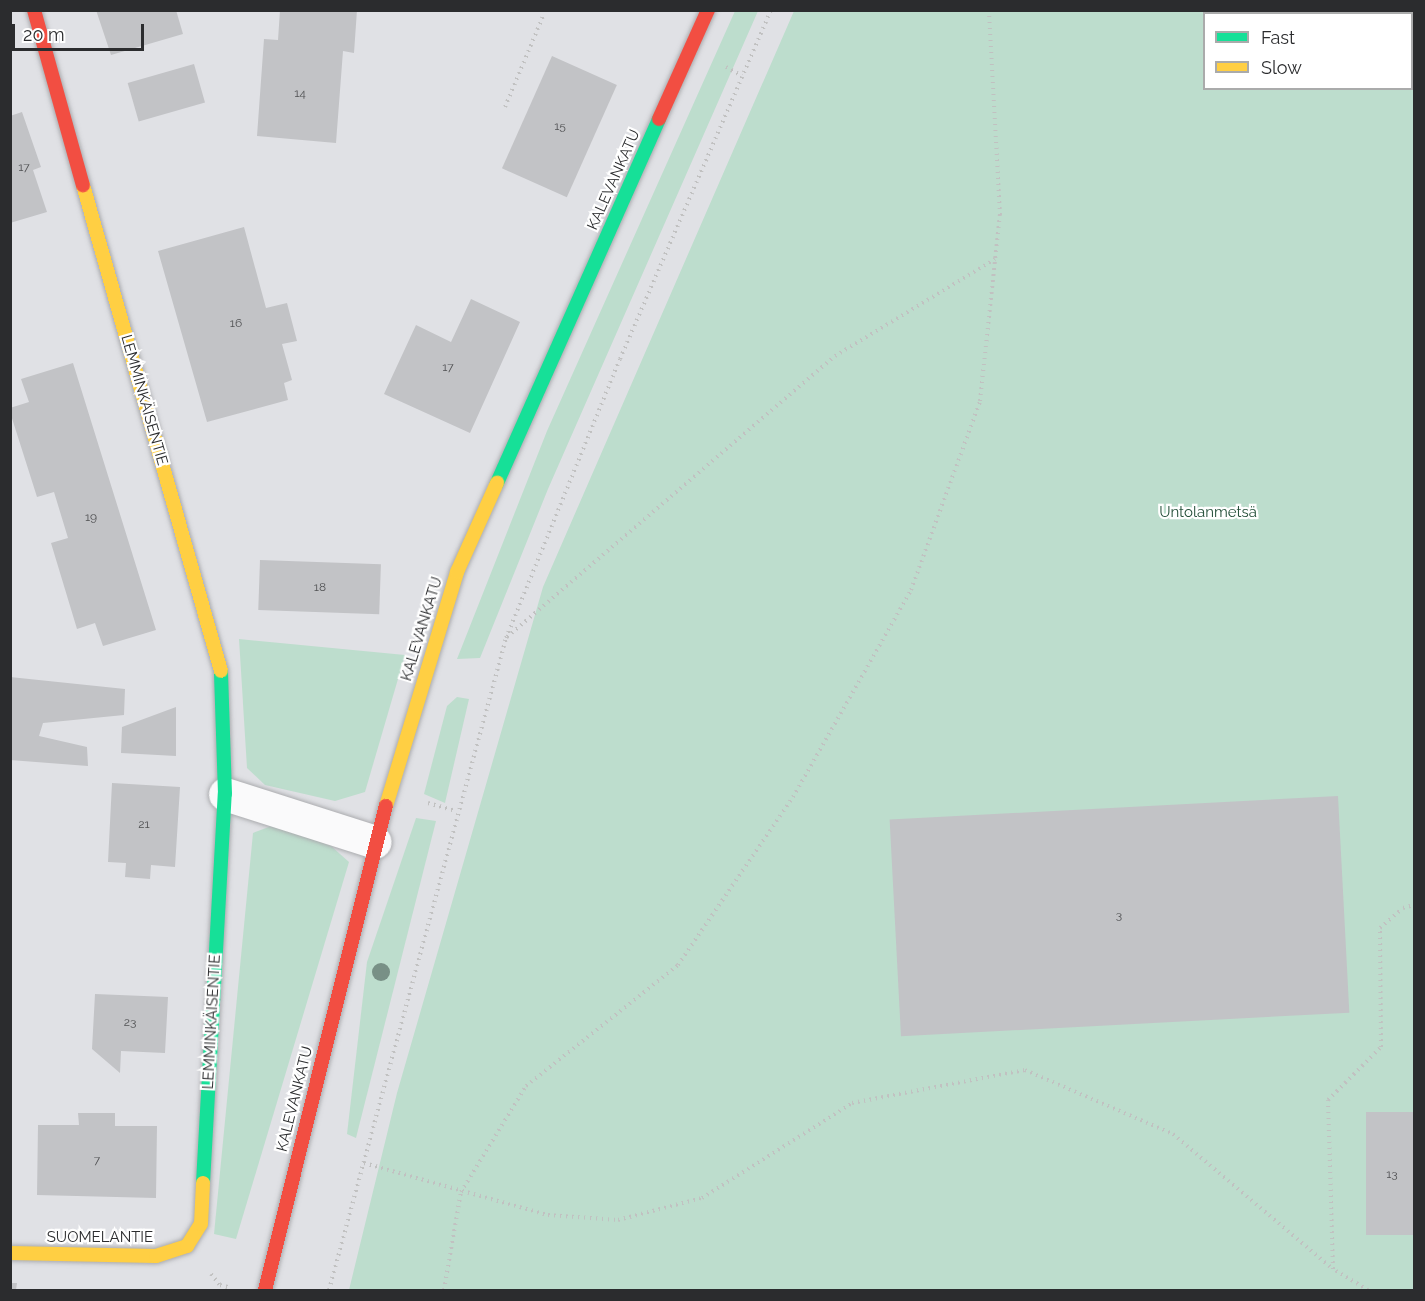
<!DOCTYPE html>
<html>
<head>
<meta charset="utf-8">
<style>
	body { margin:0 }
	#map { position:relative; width:1425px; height:1301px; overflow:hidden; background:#e0e1e5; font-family:Raleway,sans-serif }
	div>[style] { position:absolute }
	.green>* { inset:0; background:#bdddcd }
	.building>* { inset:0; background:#c2c3c6; transform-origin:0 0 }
	.path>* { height:4px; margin-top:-2px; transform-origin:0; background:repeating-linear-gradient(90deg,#c1c1c1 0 1.5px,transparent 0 6px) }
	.roads { filter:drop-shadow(0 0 2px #abacaf) drop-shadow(0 0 2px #abacaf) }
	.street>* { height:33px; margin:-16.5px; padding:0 16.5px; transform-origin:16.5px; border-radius:16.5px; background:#fafafb }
	.fast>* { height:14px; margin:-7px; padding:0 7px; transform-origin:7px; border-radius:7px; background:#16e098 }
	.slow>* { height:14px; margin:-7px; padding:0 7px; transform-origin:7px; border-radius:7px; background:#ffcf43 }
	.jam>* { height:14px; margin:-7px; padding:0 7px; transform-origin:7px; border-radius:7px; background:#f24e42 }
	.trees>* { width:18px; height:18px; margin:-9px; border-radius:50%; background:#789086 }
	span { translate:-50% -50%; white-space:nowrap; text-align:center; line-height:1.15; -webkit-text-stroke:4.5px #fff; paint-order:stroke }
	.number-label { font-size:12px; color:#515254 }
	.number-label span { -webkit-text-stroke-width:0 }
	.street-label { font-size:15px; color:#2b2c2e }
	.park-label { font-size:15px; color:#234e38 }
	.frame { position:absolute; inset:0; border:12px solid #2b2c2e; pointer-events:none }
	.legend { position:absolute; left:1203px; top:12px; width:210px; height:78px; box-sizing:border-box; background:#fff; border:2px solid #aaabab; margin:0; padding:8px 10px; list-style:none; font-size:18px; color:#2b2c2e }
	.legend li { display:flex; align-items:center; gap:12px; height:30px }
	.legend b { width:30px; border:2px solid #aaabab }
	.scale { position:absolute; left:12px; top:24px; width:132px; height:27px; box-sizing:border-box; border:3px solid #2b2c2e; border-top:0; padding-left:8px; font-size:18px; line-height:21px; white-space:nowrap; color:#2b2c2e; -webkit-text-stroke:4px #fff; paint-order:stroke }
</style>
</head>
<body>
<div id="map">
	<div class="green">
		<div style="clip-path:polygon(735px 11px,758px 11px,548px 489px,480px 658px,457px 659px,547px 431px)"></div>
		<div style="clip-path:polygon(evenodd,794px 11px,1414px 11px,1414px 1290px,349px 1290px,397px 1093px,543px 587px,794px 11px,1204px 14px,1412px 14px,1412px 88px,1204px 88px,1204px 14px)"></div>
		<div style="clip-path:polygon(239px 639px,405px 655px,365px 792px,335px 801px,265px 785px,247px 768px)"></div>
		<div style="clip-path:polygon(457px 697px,469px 699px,445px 803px,424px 794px,447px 706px)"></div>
		<div style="clip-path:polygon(416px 818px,436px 821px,356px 1138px,347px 1134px,367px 962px)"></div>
		<div style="clip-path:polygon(274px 825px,331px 846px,349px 862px,236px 1239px,214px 1234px,253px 833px)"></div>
	</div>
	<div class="building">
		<div style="clip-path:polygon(96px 10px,176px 10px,183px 34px,111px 55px)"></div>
		<div style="clip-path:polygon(280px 10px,357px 10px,354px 53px,343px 51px,336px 143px,257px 136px,264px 39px,278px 40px)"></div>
		<div style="left:552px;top:56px;width:71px;height:123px;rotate:24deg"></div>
		<div style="left:194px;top:64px;width:40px;height:69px;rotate:74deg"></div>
		<div style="clip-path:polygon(22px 112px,41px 167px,33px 170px,47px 212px,10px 223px,10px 116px)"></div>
		<div style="clip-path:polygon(244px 227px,266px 308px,287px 303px,297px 341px,282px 344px,292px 380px,284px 383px,288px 400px,207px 422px,158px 251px)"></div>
		<div style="clip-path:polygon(471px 299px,520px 322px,470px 433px,384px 394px,416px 325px,451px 342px)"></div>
		<div style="clip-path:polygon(73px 363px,156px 630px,103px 646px,95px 623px,77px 629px,51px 543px,68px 538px,54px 492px,37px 497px,10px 412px,10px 408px,29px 402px,21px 379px)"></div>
		<div style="left:260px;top:560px;width:121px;height:50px;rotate:2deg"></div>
		<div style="clip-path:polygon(10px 677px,125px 689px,124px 715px,43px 723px,39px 736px,87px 747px,88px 766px,10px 760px)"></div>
		<div style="clip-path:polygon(176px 707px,176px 756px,121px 753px,122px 727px)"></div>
		<div style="clip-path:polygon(112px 783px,180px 787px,175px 867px,151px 865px,150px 879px,125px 877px,126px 863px,108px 862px)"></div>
		<div style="left:1338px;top:796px;width:217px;height:449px;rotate:87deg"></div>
		<div style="clip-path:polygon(95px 994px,168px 997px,165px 1053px,121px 1051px,120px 1073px,92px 1049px)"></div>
		<div style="left:1414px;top:1112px;width:123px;height:48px;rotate:90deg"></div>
		<div style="clip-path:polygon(78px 1113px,115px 1113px,115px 1126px,157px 1126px,156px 1198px,37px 1195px,38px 1125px,79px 1125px)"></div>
		<div style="clip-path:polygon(10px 1283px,17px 1283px,16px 1290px,10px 1290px)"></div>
	</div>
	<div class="path">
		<div style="left:726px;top:67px;width:18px;rotate:29deg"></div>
		<div style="left:505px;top:107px;width:99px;rotate:-67.3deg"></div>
		<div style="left:507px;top:637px;width:432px;rotate:-40.6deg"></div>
		<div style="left:835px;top:356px;width:187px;rotate:-31.2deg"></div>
		<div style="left:428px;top:803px;width:29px;rotate:16deg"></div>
		<div style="left:364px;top:1163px;width:191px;rotate:15.8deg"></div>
		<div style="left:548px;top:1215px;width:70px;rotate:4.1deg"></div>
		<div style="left:618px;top:1220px;width:87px;rotate:-14.7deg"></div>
		<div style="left:702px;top:1198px;width:178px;rotate:-32.3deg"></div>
		<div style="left:852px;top:1103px;width:176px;rotate:-10.8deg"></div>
		<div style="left:1025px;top:1070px;width:161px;rotate:23.4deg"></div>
		<div style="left:1173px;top:1134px;width:209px;rotate:40.2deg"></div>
		<div style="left:211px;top:1274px;width:14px;rotate:51deg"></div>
		<div style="left:220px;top:1285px;width:8px;rotate:14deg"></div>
		<div style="left:329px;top:1290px;width:676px;rotate:-74.81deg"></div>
		<div style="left:506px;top:638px;width:301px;rotate:-67.8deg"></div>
		<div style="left:620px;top:359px;width:380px;rotate:-66.6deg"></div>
		<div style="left:444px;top:1290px;width:99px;rotate:-80.2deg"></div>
		<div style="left:461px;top:1192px;width:124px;rotate:-58.5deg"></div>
		<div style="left:526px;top:1086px;width:194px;rotate:-38.5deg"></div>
		<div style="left:678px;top:965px;width:204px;rotate:-55.6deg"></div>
		<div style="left:793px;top:797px;width:238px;rotate:-60.3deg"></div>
		<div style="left:911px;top:590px;width:201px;rotate:-69.9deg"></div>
		<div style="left:980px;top:401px;width:187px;rotate:-83.9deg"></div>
		<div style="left:1000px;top:215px;width:205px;rotate:-93.1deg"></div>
		<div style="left:1368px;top:1290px;width:41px;rotate:-149deg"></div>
		<div style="left:1333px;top:1269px;width:169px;rotate:-91.7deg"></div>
		<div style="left:1328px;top:1100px;width:75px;rotate:-45deg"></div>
		<div style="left:1381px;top:1047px;width:119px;rotate:-90.5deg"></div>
		<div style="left:1380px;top:928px;width:30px;rotate:-41deg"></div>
		<div style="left:1403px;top:908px;width:11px;rotate:-15deg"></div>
	</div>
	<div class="roads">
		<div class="street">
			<div style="left:225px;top:794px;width:157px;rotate:17.7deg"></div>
		</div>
		<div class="fast">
			<div style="left:497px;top:483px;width:398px;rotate:-66deg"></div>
			<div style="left:203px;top:1183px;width:390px;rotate:-86.8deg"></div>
			<div style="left:225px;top:794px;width:123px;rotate:-91.9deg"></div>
		</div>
		<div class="slow">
			<div style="left:83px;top:185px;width:505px;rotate:74.15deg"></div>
			<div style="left:386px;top:806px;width:245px;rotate:-73.1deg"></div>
			<div style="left:457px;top:572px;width:98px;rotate:-65.8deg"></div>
			<div style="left:10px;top:1253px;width:146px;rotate:1.2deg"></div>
			<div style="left:156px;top:1256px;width:33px;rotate:-18deg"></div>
			<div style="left:187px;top:1246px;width:26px;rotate:-58deg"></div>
			<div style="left:201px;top:1224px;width:41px;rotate:-87.2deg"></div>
		</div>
		<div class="jam">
			<div style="left:34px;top:10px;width:182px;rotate:74.4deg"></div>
			<div style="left:659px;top:119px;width:120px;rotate:-65.8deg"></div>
			<div style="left:265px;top:1290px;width:499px;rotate:-76deg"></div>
		</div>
	</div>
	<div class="trees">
		<div style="left:381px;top:972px"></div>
	</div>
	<div class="number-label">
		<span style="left:300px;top:94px">14</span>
		<span style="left:560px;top:127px">15</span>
		<span style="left:24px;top:168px">17</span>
		<span style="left:236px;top:324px">16</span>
		<span style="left:448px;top:368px">17</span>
		<span style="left:91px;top:518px">19</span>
		<span style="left:320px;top:588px">18</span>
		<span style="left:144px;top:825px">21</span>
		<span style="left:1119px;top:916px">3</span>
		<span style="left:130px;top:1023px">23</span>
		<span style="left:97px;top:1161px">7</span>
		<span style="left:1392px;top:1175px">13</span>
	</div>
	<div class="street-label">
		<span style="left:614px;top:180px;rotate:-66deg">KALEVANKATU</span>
		<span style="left:144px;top:400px;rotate:74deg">LEMMINKÄISENTIE</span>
		<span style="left:422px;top:629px;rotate:-73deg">KALEVANKATU</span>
		<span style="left:212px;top:1022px;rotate:-87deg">LEMMINKÄISENTIE</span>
		<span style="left:295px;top:1099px;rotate:-76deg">KALEVANKATU</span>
		<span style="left:100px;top:1238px">SUOMELANTIE</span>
	</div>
	<div class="park-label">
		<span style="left:1208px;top:513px">Untolanmetsä</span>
	</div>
	<div class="frame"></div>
	<ul class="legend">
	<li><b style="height:8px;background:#16e098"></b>Fast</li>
	<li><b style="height:8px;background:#ffcf43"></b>Slow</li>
	</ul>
	<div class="scale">20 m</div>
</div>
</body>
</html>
